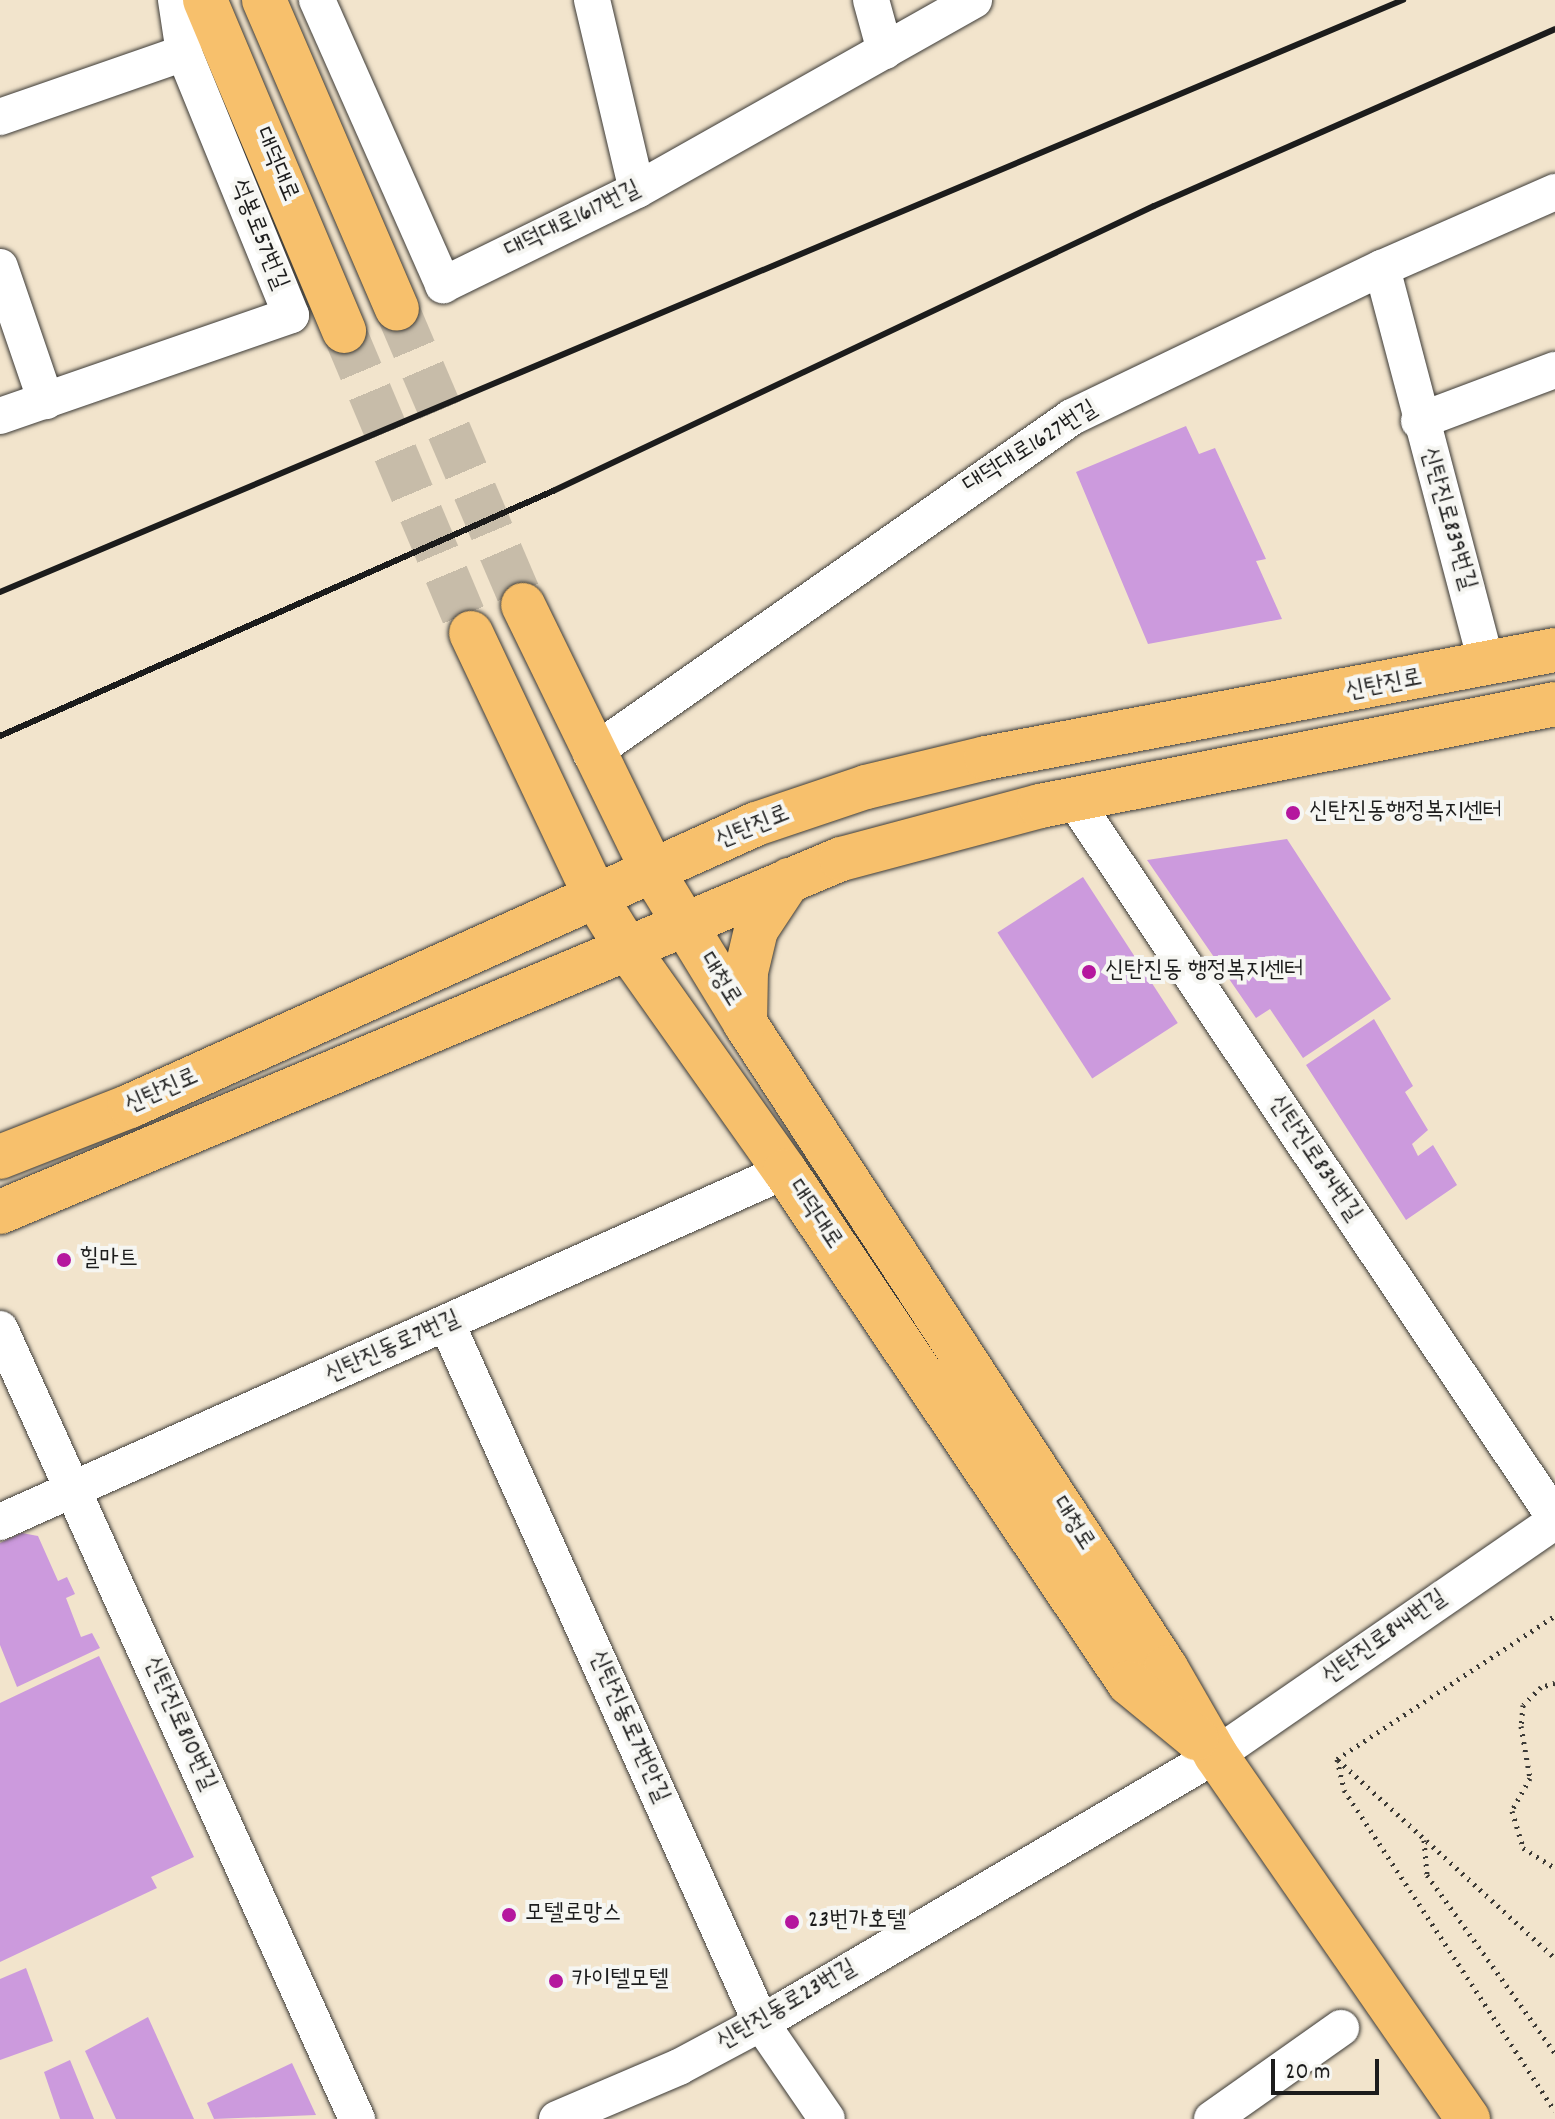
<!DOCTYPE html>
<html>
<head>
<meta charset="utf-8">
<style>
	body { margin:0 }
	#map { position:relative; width:1555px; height:2119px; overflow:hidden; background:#f2e4cc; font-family:Dekko,"Poor Story",sans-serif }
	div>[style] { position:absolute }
	.building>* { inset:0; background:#cc9add; transform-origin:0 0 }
	.primary-tunnel>* { height:44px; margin-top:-22px; transform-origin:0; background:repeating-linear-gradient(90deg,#c7bca9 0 44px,transparent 0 66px) }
	.path>* { height:5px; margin-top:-2.5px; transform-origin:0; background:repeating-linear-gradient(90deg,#3c3a36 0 2px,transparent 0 8px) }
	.roads { filter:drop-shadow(0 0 2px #3c3a36) drop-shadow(0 0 2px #3c3a36) }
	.street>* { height:36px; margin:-18px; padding:0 18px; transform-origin:18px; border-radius:18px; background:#fff }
	.primary>* { height:44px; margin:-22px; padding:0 22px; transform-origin:22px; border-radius:22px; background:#f7c06c }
	.rail>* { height:6px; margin:-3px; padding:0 3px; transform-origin:3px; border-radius:3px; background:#1c1c1c }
	.dots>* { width:22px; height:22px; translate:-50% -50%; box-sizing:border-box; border:4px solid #f6f6f2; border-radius:50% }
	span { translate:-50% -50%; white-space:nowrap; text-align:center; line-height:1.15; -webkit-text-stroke:8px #f6f6f2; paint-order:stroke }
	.street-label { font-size:24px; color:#1c1c1c }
	.poi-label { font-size:24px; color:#1c1c1c }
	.left { translate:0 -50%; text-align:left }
	.scale { position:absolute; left:1271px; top:2059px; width:108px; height:36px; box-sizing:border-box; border:4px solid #1c1c1c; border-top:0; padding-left:10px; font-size:24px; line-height:28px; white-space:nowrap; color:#1c1c1c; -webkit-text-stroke:6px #f6f6f2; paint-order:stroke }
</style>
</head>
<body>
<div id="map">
	<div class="building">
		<div style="clip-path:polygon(1186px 426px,1199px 454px,1215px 448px,1266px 559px,1256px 561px,1282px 619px,1148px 644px,1076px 472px)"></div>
		<div style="clip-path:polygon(1287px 839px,1391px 999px,1303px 1058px,1270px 1009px,1256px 1018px,1147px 860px)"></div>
		<div style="left:1083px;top:877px;width:174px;height:102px;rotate:57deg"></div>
		<div style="clip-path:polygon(1374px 1019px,1413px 1086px,1405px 1092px,1428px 1130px,1412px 1144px,1418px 1156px,1433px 1145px,1457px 1185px,1406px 1220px,1306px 1065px)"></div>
		<div style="clip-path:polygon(22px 1533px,38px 1536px,58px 1581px,67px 1577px,75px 1594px,66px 1598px,81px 1637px,92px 1633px,100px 1648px,17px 1687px,0 1645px,0 1543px)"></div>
		<div style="clip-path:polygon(99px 1656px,194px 1857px,151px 1877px,157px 1888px,0 1962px,0 1703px)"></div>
		<div style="clip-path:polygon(26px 1968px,53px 2041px,0 2060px,0 1979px)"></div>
		<div style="clip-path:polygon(148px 2017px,194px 2119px,116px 2119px,85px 2051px)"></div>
		<div style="clip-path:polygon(70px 2060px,94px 2119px,60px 2119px,44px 2072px)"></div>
		<div style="clip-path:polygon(292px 2063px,316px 2115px,214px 2119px,207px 2103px)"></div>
	</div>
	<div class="primary-tunnel">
		<div style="left:397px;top:309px;width:322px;rotate:66.9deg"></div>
		<div style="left:344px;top:331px;width:328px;rotate:67.2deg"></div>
	</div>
	<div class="path">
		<div style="left:1555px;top:1683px;width:15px;rotate:164deg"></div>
		<div style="left:1541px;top:1687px;width:25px;rotate:135deg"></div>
		<div style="left:1523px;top:1705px;width:21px;rotate:95deg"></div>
		<div style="left:1521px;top:1726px;width:53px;rotate:80.2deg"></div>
		<div style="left:1530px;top:1778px;width:38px;rotate:119deg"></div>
		<div style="left:1512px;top:1811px;width:39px;rotate:73deg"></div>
		<div style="left:1523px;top:1848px;width:38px;rotate:32deg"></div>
		<div style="left:1337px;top:1759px;width:32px;rotate:77deg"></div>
		<div style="left:1344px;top:1790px;width:384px;rotate:56.7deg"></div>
		<div style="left:1337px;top:1759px;width:261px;rotate:-33.3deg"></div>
		<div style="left:1338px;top:1760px;width:294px;rotate:42.4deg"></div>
		<div style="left:1424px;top:1840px;width:35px;rotate:85deg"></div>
		<div style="left:1427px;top:1875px;width:219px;rotate:54.3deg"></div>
	</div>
	<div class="roads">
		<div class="street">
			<div style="left:317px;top:0;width:312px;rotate:66.1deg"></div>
			<div style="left:443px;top:285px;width:216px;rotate:-26.1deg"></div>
			<div style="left:637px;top:190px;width:387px;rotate:-29.4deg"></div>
			<div style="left:592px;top:0;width:195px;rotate:76.7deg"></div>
			<div style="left:871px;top:0;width:53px;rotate:74.6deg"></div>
			<div style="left:0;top:117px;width:195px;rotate:-19.2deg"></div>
			<div style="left:0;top:267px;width:142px;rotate:71.1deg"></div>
			<div style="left:1382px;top:268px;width:411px;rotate:75.2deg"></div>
			<div style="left:0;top:416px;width:308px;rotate:-19.1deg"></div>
			<div style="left:291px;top:315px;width:283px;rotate:-112.2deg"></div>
			<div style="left:184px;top:53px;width:54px;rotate:-98.6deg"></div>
			<div style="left:1419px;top:421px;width:145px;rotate:-20.6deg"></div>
			<div style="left:591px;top:754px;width:587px;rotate:-35.02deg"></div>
			<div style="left:1072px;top:417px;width:344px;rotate:-25.7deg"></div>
			<div style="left:1382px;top:268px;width:189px;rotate:-23.7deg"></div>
			<div style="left:1074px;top:800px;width:864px;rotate:56.18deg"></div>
			<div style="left:447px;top:1324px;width:766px;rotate:65.81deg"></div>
			<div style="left:761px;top:2023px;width:116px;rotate:55.5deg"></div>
			<div style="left:0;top:1329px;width:867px;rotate:65.68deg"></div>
			<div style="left:0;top:1522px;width:860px;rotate:-24.09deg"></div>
			<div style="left:557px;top:2119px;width:133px;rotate:-23.1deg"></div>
			<div style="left:679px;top:2067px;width:93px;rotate:-28.2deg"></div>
			<div style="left:761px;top:2023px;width:528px;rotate:-30.5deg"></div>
			<div style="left:1216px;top:1755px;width:412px;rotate:-34.6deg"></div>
			<div style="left:1212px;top:2119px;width:158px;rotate:-35.2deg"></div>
		</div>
		<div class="primary">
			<div style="left:205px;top:0;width:359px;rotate:67.2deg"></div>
			<div style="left:264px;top:0;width:336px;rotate:66.7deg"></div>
			<div style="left:523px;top:605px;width:297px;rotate:64deg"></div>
			<div style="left:653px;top:872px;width:177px;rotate:58.6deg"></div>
			<div style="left:745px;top:1023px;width:770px;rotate:56.87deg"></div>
			<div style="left:1166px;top:1668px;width:100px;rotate:60.1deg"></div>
			<div style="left:1216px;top:1755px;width:443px;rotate:55.3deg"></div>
			<div style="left:471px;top:633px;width:293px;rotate:64.7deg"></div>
			<div style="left:596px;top:898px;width:59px;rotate:58.2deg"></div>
			<div style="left:627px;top:948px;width:273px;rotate:54.7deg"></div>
			<div style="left:785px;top:1171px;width:617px;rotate:56.1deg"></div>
			<div style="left:1129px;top:1683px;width:87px;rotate:39.4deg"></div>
			<div style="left:745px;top:1023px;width:51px;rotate:-88.9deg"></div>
			<div style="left:746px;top:972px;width:43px;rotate:-76.6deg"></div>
			<div style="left:756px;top:930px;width:60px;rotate:-56.6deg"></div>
			<div style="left:0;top:1157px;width:140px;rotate:-21.4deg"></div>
			<div style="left:130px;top:1106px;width:687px;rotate:-24.25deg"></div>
			<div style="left:756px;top:824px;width:116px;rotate:-18.6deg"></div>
			<div style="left:866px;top:787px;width:123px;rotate:-13.6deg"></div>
			<div style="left:986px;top:758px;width:579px;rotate:-10.75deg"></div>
			<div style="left:0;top:1212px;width:912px;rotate:-22.77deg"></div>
			<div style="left:841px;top:859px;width:206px;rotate:-14.9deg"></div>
			<div style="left:1040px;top:806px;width:525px;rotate:-11.2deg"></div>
		</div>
	</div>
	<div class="rail">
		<div style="left:0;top:592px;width:1523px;rotate:-22.88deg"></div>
		<div style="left:0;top:736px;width:605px;rotate:-23.9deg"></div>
		<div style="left:553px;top:491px;width:665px;rotate:-25.37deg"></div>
		<div style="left:1154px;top:206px;width:438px;rotate:-23.8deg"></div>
	</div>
	<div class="dots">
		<div style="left:1293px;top:813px;background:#b5179e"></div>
		<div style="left:1089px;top:972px;background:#b5179e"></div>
		<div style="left:64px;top:1260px;background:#b5179e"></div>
		<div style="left:509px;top:1915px;background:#b5179e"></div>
		<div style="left:792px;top:1922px;background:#b5179e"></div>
		<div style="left:556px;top:1981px;background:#b5179e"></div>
	</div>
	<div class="street-label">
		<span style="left:275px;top:165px;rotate:67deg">대덕대로</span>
		<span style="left:573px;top:221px;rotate:-26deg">대덕대로1617번길</span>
		<span style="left:258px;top:235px;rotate:68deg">석봉로57번길</span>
		<span style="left:1031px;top:448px;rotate:-32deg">대덕대로1627번길</span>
		<span style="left:1447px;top:519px;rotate:74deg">신탄진로839번길</span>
		<span style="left:1384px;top:686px;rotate:-11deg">신탄진로</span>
		<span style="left:753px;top:828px;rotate:-22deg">신탄진로</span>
		<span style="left:719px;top:980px;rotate:58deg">대청로</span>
		<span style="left:162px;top:1092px;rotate:-24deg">신탄진로</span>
		<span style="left:1314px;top:1159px;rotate:56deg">신탄진로834번길</span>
		<span style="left:814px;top:1215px;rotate:56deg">대덕대로</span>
		<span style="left:393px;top:1348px;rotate:-24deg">신탄진동로7번길</span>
		<span style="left:1072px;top:1524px;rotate:57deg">대청로</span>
		<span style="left:1385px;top:1638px;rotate:-35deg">신탄진로844번길</span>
		<span style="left:179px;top:1724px;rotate:66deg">신탄진로810번길</span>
		<span style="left:628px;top:1727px;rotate:66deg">신탄진동로7번안길</span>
		<span style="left:787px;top:2006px;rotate:-30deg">신탄진동로23번길</span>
	</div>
	<div class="poi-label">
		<span class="left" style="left:1309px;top:813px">신탄진동행정복지센터</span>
		<span class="left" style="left:1105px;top:972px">신탄진동 행정복지센터</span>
		<span class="left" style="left:80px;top:1260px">힐마트</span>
		<span class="left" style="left:525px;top:1915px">모텔로망스</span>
		<span class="left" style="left:808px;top:1922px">23번가호텔</span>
		<span class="left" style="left:572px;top:1981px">카이텔모텔</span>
	</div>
	<div class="scale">20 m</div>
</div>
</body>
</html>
